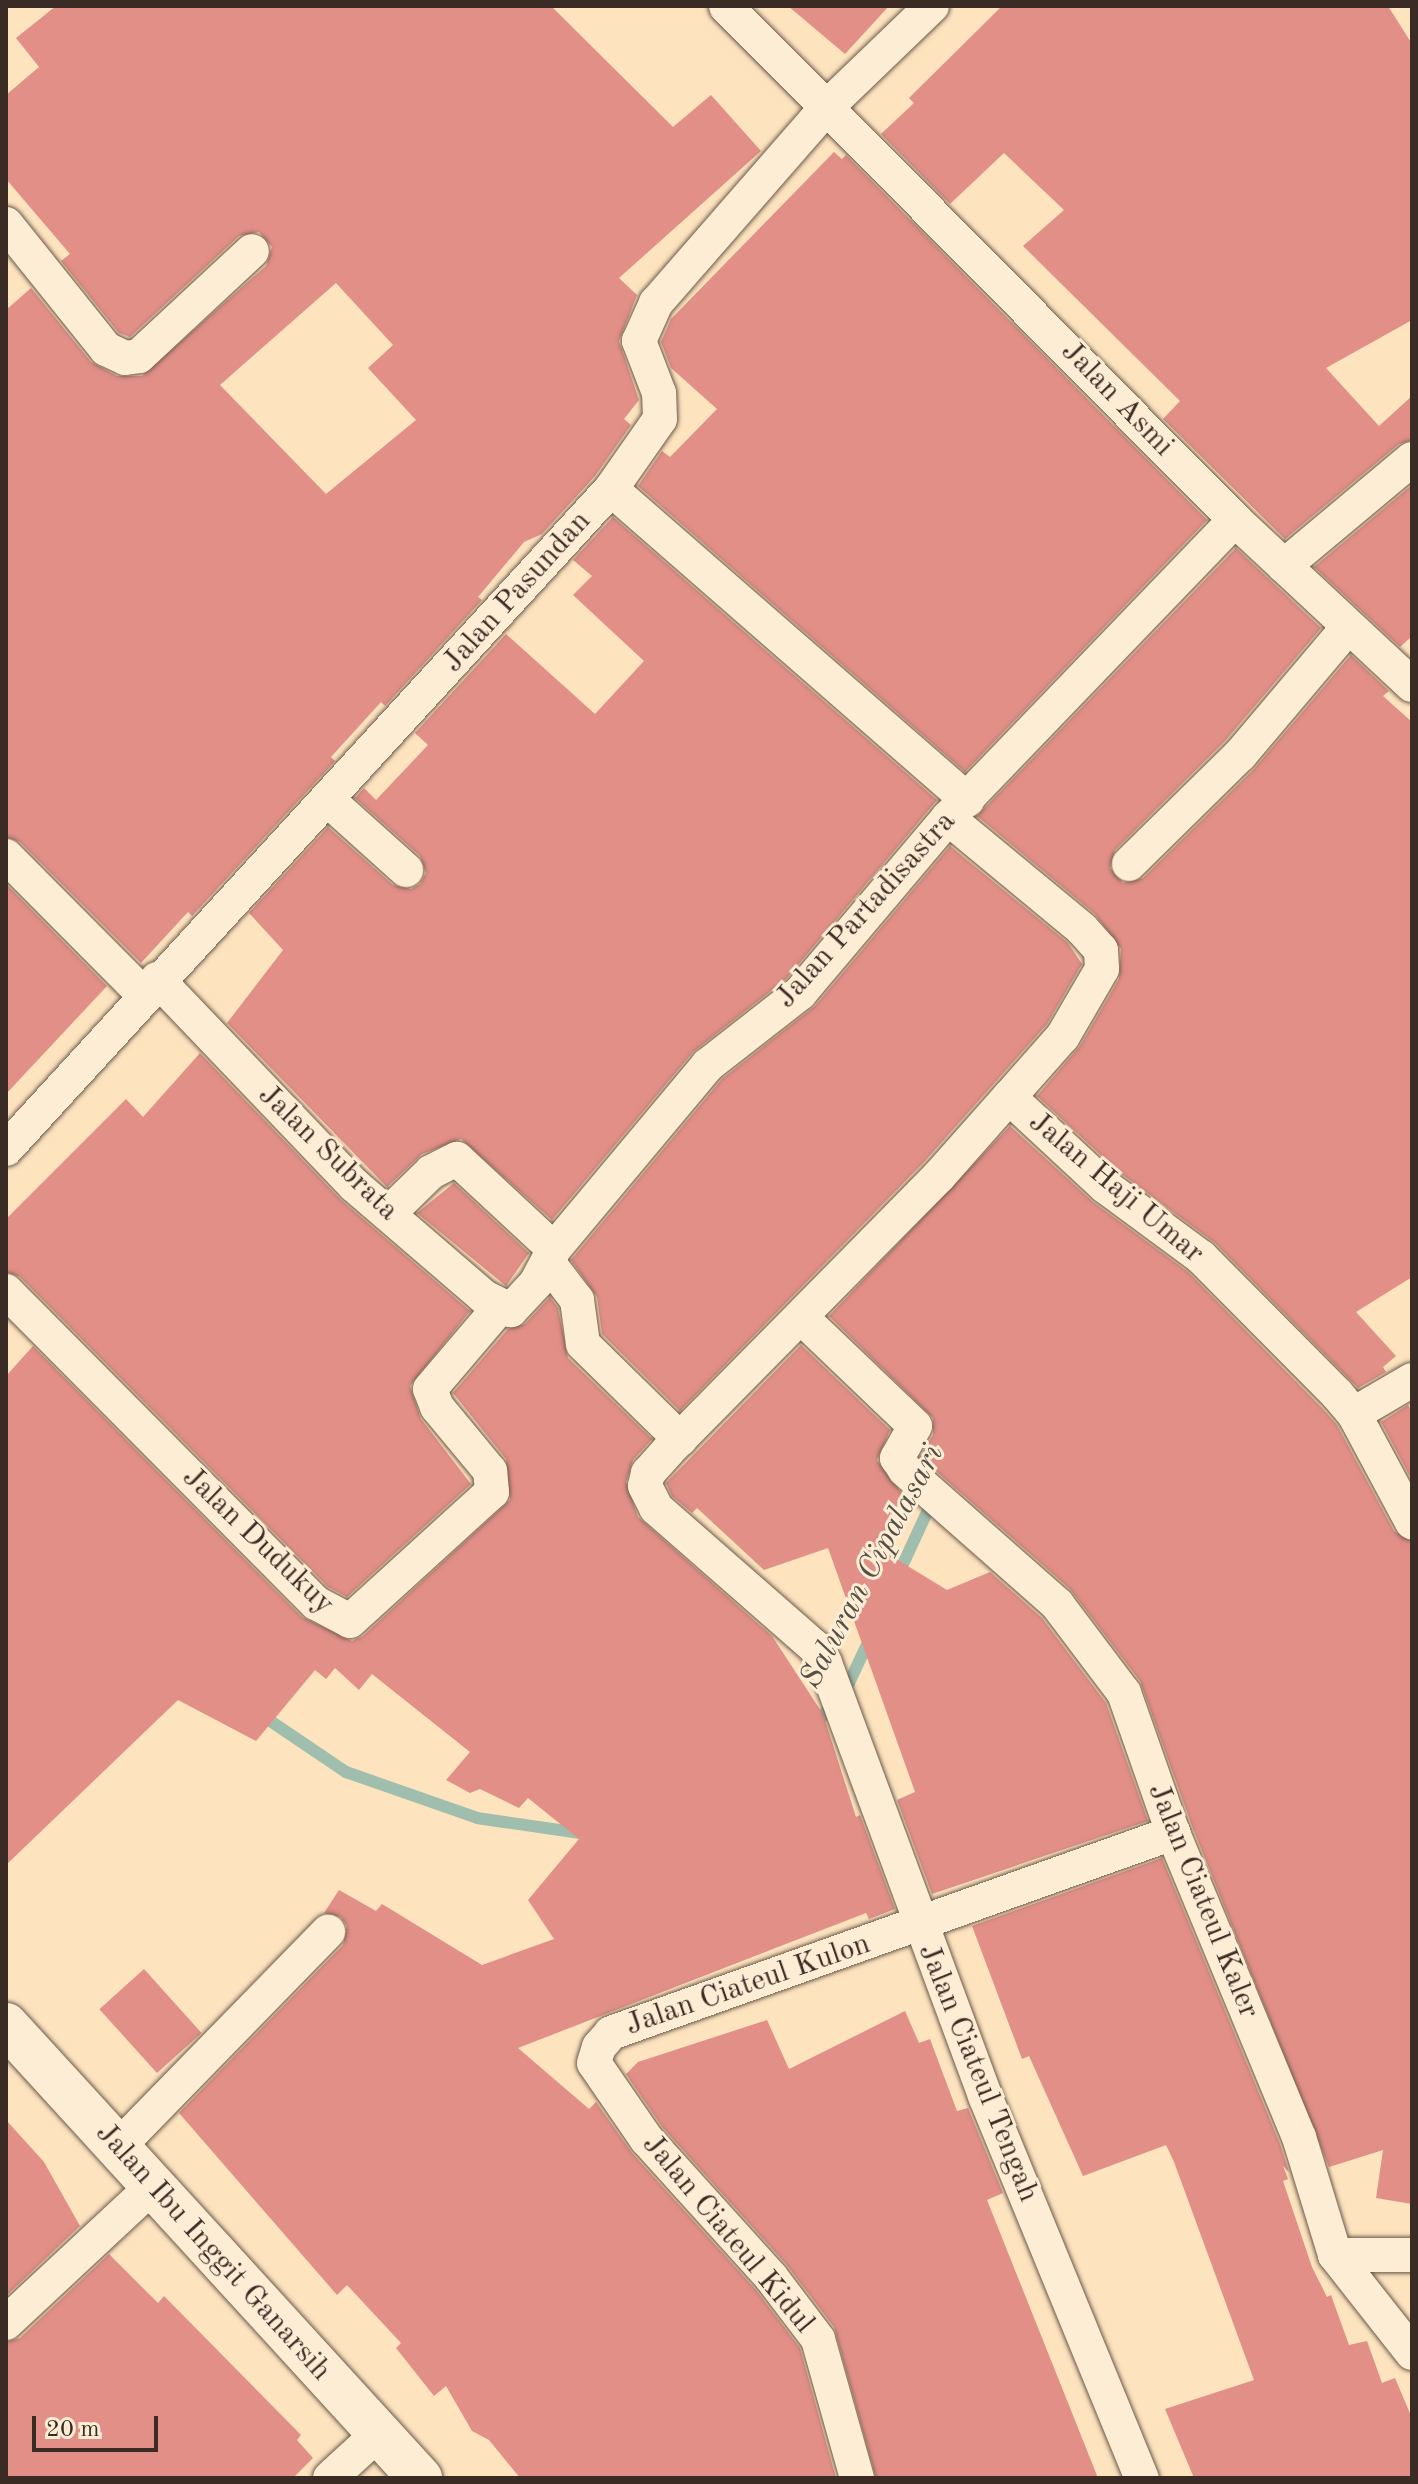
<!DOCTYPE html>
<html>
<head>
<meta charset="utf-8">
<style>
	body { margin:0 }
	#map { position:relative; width:1418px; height:2484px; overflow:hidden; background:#fde3be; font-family:"Old Standard TT",serif }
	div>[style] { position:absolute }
	.stream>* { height:12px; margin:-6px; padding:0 6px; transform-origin:6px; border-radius:6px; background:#9fbeae }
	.building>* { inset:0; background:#e18f87; transform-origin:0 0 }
	.roads { filter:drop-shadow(0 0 2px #6c594b) drop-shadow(0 0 2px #6c594b) }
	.minor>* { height:34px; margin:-17px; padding:0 17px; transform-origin:17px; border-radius:17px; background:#feedd5 }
	.secondary>* { height:44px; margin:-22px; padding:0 22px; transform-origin:22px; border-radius:22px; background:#feedd5 }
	span { translate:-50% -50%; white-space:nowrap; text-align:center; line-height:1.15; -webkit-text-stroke:6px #feedd5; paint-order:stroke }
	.street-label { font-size:30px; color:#3b2b25 }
	.water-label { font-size:32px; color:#545047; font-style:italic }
	.frame { position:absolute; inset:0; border:8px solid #3b2b25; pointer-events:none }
	.scale { position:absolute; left:32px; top:2416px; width:126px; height:36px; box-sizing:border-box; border:4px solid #3b2b25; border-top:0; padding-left:10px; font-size:24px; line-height:28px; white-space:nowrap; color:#3b2b25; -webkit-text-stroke:6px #feedd5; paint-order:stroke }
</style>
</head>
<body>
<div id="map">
	<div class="stream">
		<div style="left:898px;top:1575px;width:86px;rotate:-65.2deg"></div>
		<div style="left:260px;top:1714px;width:104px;rotate:34deg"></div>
		<div style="left:346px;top:1772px;width:139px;rotate:19.3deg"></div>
		<div style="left:477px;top:1818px;width:111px;rotate:8.3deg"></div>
		<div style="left:813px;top:1728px;width:58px;rotate:-51.3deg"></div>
		<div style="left:849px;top:1683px;width:52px;rotate:-64.9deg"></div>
	</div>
	<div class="building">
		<div style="clip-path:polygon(evenodd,56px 6px,551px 6px,673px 127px,711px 95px,761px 151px,619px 278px,637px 295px,619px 341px,639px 400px,624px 419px,631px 425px,595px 476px,542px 534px,524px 542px,478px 597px,482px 600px,385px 706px,381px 702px,331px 757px,335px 761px,192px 916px,188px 912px,141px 963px,20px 842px,6px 837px,6px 310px,31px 288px,91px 362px,117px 376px,142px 376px,266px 266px,272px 247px,259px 232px,239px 236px,130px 337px,119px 333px,61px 261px,70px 254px,6px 179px,6px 95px,39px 67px,16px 38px,56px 6px,336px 283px,393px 345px,368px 368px,416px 420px,326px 494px,220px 385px,336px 283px)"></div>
		<div style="clip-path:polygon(788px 6px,889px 6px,845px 54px)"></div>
		<div style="clip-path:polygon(1002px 6px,1388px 6px,1412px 44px,1412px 320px,1326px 368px,1379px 426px,1412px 396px,1412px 440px,1399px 444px,1285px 539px,1163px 419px,1180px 401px,1023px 246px,1064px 210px,1004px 153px,950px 204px,881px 134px,914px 103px,909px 98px)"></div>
		<div style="clip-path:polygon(834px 152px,842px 159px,846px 155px,1207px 520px,965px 772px,638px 486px,662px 451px,670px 457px,717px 409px,671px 368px,661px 342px,671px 319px)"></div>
		<div style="clip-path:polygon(1412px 485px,1412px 636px,1400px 647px,1314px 567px)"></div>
		<div style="clip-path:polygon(613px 517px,937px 800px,786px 979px,693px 1052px,552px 1220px,461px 1139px,422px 1154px,387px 1187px,227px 1023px,283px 950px,249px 913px,328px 827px,393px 885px,411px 889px,420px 884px,426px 873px,420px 856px,355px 798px,364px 788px,376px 800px,428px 745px,415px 733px,506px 634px,595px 714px,644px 661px,573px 595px,592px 576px,573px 560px)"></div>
		<div style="clip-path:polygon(1236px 548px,1321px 628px,1225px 741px,1115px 850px,1110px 868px,1123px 883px,1143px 878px,1254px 769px,1351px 655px,1389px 691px,1383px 696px,1412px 722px,1412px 1277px,1356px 1312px,1396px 1356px,1383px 1367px,1386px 1372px,1358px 1388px,1215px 1243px,1119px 1172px,1037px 1096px,1080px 1046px,1119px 979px,1121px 949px,1095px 914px,977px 816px)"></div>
		<div style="clip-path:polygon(950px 846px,1068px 943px,1082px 964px,1047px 1024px,924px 1162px,680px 1411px,602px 1334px,597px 1297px,571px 1260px,722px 1079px,815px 1006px)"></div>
		<div style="clip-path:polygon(6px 884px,107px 986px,6px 1094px)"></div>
		<div style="clip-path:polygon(200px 1053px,340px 1199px,470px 1311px,410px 1386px,421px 1419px,471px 1484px,347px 1597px,328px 1587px,20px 1277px,6px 1272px,6px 1219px,126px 1099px,143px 1117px)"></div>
		<div style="clip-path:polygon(1010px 1126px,1093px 1202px,1188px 1272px,1322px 1408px,1337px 1425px,1394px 1531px,1412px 1542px,1412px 2204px,1376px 2198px,1383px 2150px,1329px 2167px,1192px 1826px,1140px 1681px,1070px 1589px,920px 1457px,933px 1435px,933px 1418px,829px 1316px)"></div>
		<div style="clip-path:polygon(454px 1183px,529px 1253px,506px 1286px,417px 1213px)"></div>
		<div style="clip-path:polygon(550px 1297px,558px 1308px,568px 1358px,652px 1439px,633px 1460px,626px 1482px,638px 1517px,772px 1636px,823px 1714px,856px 1817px,860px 1815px,895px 1909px,869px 1919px,866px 1913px,518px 2048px,589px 2109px,596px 2102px,632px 2153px,756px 2290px,800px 2348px,836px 2478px,520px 2478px,489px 2440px,472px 2431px,446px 2386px,434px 2396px,396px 2348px,401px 2343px,347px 2285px,337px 2295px,179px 2113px,343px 1945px,347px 1926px,341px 1917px,324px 1913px,339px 1890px,376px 1911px,382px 1904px,482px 1965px,554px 1939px,528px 1900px,579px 1839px,528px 1798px,519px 1808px,480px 1789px,470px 1793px,446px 1780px,470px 1752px,372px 1674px,359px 1690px,335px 1668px,326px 1679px,315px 1670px,256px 1741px,178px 1700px,6px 1865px,6px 1376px,33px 1346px,302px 1617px,352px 1641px,363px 1636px,510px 1500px,506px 1459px,453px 1393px,508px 1329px,525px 1324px)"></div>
		<div style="clip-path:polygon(801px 1345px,890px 1430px,877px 1460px,903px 1495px,887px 1524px,897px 1533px,883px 1551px,947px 1590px,990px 1572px,1042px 1618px,1106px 1703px,1148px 1821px,932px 1894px,897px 1800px,915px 1792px,828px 1548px,764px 1570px,697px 1508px,692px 1513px,672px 1496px,666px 1483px)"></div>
		<div style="clip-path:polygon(1408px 1405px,1412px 1411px,1412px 1480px,1381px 1422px)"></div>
		<div style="clip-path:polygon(1162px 1858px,1280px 2144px,1289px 2172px,1283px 2166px,1288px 2179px,1283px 2181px,1312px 2267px,1327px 2297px,1331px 2295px,1349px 2345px,1367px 2341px,1382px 2383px,1395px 2378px,1412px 2418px,1412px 2478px,1194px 2478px,1165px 2409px,1254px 2380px,1174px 2162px,1166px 2145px,1083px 2176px,1029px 2056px,1022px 2059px,972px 1926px)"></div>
		<div style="left:144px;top:1969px;width:86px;height:60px;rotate:48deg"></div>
		<div style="clip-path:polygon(905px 2011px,919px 2043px,930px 2039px,957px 2111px,968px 2108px,1003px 2193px,987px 2200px,1098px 2478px,876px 2478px,834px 2327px,786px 2264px,663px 2128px,626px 2074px,638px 2062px,767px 2020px,789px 2069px)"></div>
		<div style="clip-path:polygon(6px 2120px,44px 2162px,80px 2226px,6px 2296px)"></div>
		<div style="clip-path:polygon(109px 2254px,158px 2303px,164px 2296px,301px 2435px,297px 2440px,313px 2458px,293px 2478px,6px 2478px,6px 2342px,20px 2338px)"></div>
	</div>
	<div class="roads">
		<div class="minor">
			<div style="left:726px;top:6px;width:723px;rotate:45.28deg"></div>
			<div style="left:1235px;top:520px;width:242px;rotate:43deg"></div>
			<div style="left:6px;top:224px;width:160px;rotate:51.3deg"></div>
			<div style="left:106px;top:349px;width:21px;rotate:25deg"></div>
			<div style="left:125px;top:358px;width:14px;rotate:-8deg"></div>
			<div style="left:139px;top:356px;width:154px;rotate:-42.9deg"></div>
			<div style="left:611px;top:489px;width:473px;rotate:41.1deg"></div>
			<div style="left:1284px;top:566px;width:167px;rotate:-39.9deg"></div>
			<div style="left:328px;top:800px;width:105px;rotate:41.9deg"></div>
			<div style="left:948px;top:818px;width:174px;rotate:39.6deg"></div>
			<div style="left:1082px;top:929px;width:28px;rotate:48deg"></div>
			<div style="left:1101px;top:950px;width:19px;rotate:87deg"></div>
			<div style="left:1102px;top:969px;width:78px;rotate:120.2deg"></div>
			<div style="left:1063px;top:1036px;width:81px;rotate:131.5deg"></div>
			<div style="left:1009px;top:1097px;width:106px;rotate:131.5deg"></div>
			<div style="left:939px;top:1176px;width:386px;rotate:134.6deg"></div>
			<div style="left:668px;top:1451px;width:30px;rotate:132deg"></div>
			<div style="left:648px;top:1473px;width:13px;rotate:103deg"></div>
			<div style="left:645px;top:1486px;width:25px;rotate:63deg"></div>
			<div style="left:656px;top:1508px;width:211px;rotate:41.2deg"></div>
			<div style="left:815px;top:1647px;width:19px;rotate:58deg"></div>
			<div style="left:825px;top:1663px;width:462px;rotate:69.7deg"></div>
			<div style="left:985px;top:2096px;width:413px;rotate:67.7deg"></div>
			<div style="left:6px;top:856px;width:197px;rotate:45.2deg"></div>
			<div style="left:1129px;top:864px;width:156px;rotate:-44.5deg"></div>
			<div style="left:1240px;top:755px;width:167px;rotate:-49.8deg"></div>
			<div style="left:157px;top:979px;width:285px;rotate:46.3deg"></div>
			<div style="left:354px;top:1185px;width:172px;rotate:40.7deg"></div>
			<div style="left:484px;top:1297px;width:30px;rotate:26deg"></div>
			<div style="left:511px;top:1310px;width:37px;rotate:-47deg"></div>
			<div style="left:536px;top:1283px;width:38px;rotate:-62deg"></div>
			<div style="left:554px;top:1249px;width:240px;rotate:-50.1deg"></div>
			<div style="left:708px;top:1065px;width:117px;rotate:-38deg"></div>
			<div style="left:800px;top:993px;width:229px;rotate:-49.8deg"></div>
			<div style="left:948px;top:818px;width:414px;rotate:-46.1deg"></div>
			<div style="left:1009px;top:1097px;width:132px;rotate:42.9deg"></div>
			<div style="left:1106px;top:1187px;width:118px;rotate:36.4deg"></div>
			<div style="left:1201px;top:1257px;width:193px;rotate:45.2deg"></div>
			<div style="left:1337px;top:1394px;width:26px;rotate:50deg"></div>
			<div style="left:1354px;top:1414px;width:123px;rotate:61.8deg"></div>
			<div style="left:6px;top:1149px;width:895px;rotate:-47.49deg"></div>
			<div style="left:611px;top:489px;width:85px;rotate:-55deg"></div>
			<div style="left:660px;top:419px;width:26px;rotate:-92deg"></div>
			<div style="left:659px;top:393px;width:56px;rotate:-111deg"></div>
			<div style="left:639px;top:341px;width:42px;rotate:-65.9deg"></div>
			<div style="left:656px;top:303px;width:263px;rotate:-48.9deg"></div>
			<div style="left:829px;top:105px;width:143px;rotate:-43.9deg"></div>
			<div style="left:388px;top:1214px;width:60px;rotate:-44.3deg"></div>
			<div style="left:431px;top:1172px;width:29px;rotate:-27deg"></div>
			<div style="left:457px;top:1159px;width:132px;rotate:42.9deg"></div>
			<div style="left:548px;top:1262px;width:48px;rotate:52.7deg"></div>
			<div style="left:577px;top:1300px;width:44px;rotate:82.2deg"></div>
			<div style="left:583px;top:1344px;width:136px;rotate:44.4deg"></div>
			<div style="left:6px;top:1291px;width:440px;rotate:45.2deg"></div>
			<div style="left:316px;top:1603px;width:38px;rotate:28deg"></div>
			<div style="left:350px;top:1621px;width:192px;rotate:-42.3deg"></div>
			<div style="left:492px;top:1492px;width:21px;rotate:-95deg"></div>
			<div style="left:490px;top:1471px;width:83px;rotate:-129.6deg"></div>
			<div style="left:437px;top:1407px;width:19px;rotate:-111deg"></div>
			<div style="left:430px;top:1389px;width:106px;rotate:-49.6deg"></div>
			<div style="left:802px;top:1318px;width:156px;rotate:43.7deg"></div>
			<div style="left:915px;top:1426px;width:37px;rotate:119deg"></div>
			<div style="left:897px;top:1458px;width:14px;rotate:56deg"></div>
			<div style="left:905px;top:1470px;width:203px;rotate:41.4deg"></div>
			<div style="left:1057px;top:1604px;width:111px;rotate:53deg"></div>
			<div style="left:1124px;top:1693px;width:148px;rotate:70.7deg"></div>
			<div style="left:1173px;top:1833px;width:329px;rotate:67.5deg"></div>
			<div style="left:1299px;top:2137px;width:123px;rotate:73deg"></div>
			<div style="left:1335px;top:2255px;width:125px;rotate:51.8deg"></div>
			<div style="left:1354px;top:1414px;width:67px;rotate:-30.4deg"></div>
			<div style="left:118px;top:2147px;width:301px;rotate:-45.7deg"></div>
			<div style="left:1335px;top:2255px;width:77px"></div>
			<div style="left:6px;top:2323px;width:201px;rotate:-43deg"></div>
			<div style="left:330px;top:2478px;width:67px;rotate:-42.6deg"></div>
			<div style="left:857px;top:2478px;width:144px;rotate:-105.7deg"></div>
			<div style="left:818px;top:2339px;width:78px;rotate:-127.2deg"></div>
			<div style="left:771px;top:2277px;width:185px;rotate:-132.1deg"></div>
			<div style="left:647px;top:2140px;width:93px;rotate:-124.5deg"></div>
			<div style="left:594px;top:2063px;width:17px;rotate:-73deg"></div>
			<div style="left:599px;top:2047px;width:18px;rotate:-49deg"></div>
			<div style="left:611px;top:2033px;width:597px;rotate:-19.59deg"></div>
		</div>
		<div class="secondary">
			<div style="left:6px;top:2025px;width:614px;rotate:47.58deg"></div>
		</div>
	</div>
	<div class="street-label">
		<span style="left:1117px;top:399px;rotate:46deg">Jalan Asmi</span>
		<span style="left:517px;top:592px;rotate:-48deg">Jalan Pasundan</span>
		<span style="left:866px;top:910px;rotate:-48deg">Jalan Partadisastra</span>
		<span style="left:328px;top:1153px;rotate:44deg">Jalan Subrata</span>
		<span style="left:1116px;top:1188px;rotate:40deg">Jalan Haji Umar</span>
		<span style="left:258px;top:1541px;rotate:44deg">Jalan Dudukuy</span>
		<span style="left:1203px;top:1901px;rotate:68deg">Jalan Ciateul Kaler</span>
		<span style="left:748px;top:1985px;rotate:-19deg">Jalan Ciateul Kulon</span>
		<span style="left:978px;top:2073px;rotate:68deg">Jalan Ciateul Tengah</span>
		<span style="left:728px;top:2234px;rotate:50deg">Jalan Ciateul Kidul</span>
		<span style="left:213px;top:2252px;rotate:48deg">Jalan Ibu Inggit Ganarsih</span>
	</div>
	<div class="water-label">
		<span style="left:873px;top:1567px;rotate:-62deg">Saluran Cipalasari</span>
	</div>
	<div class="frame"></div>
	<div class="scale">20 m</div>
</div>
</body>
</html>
